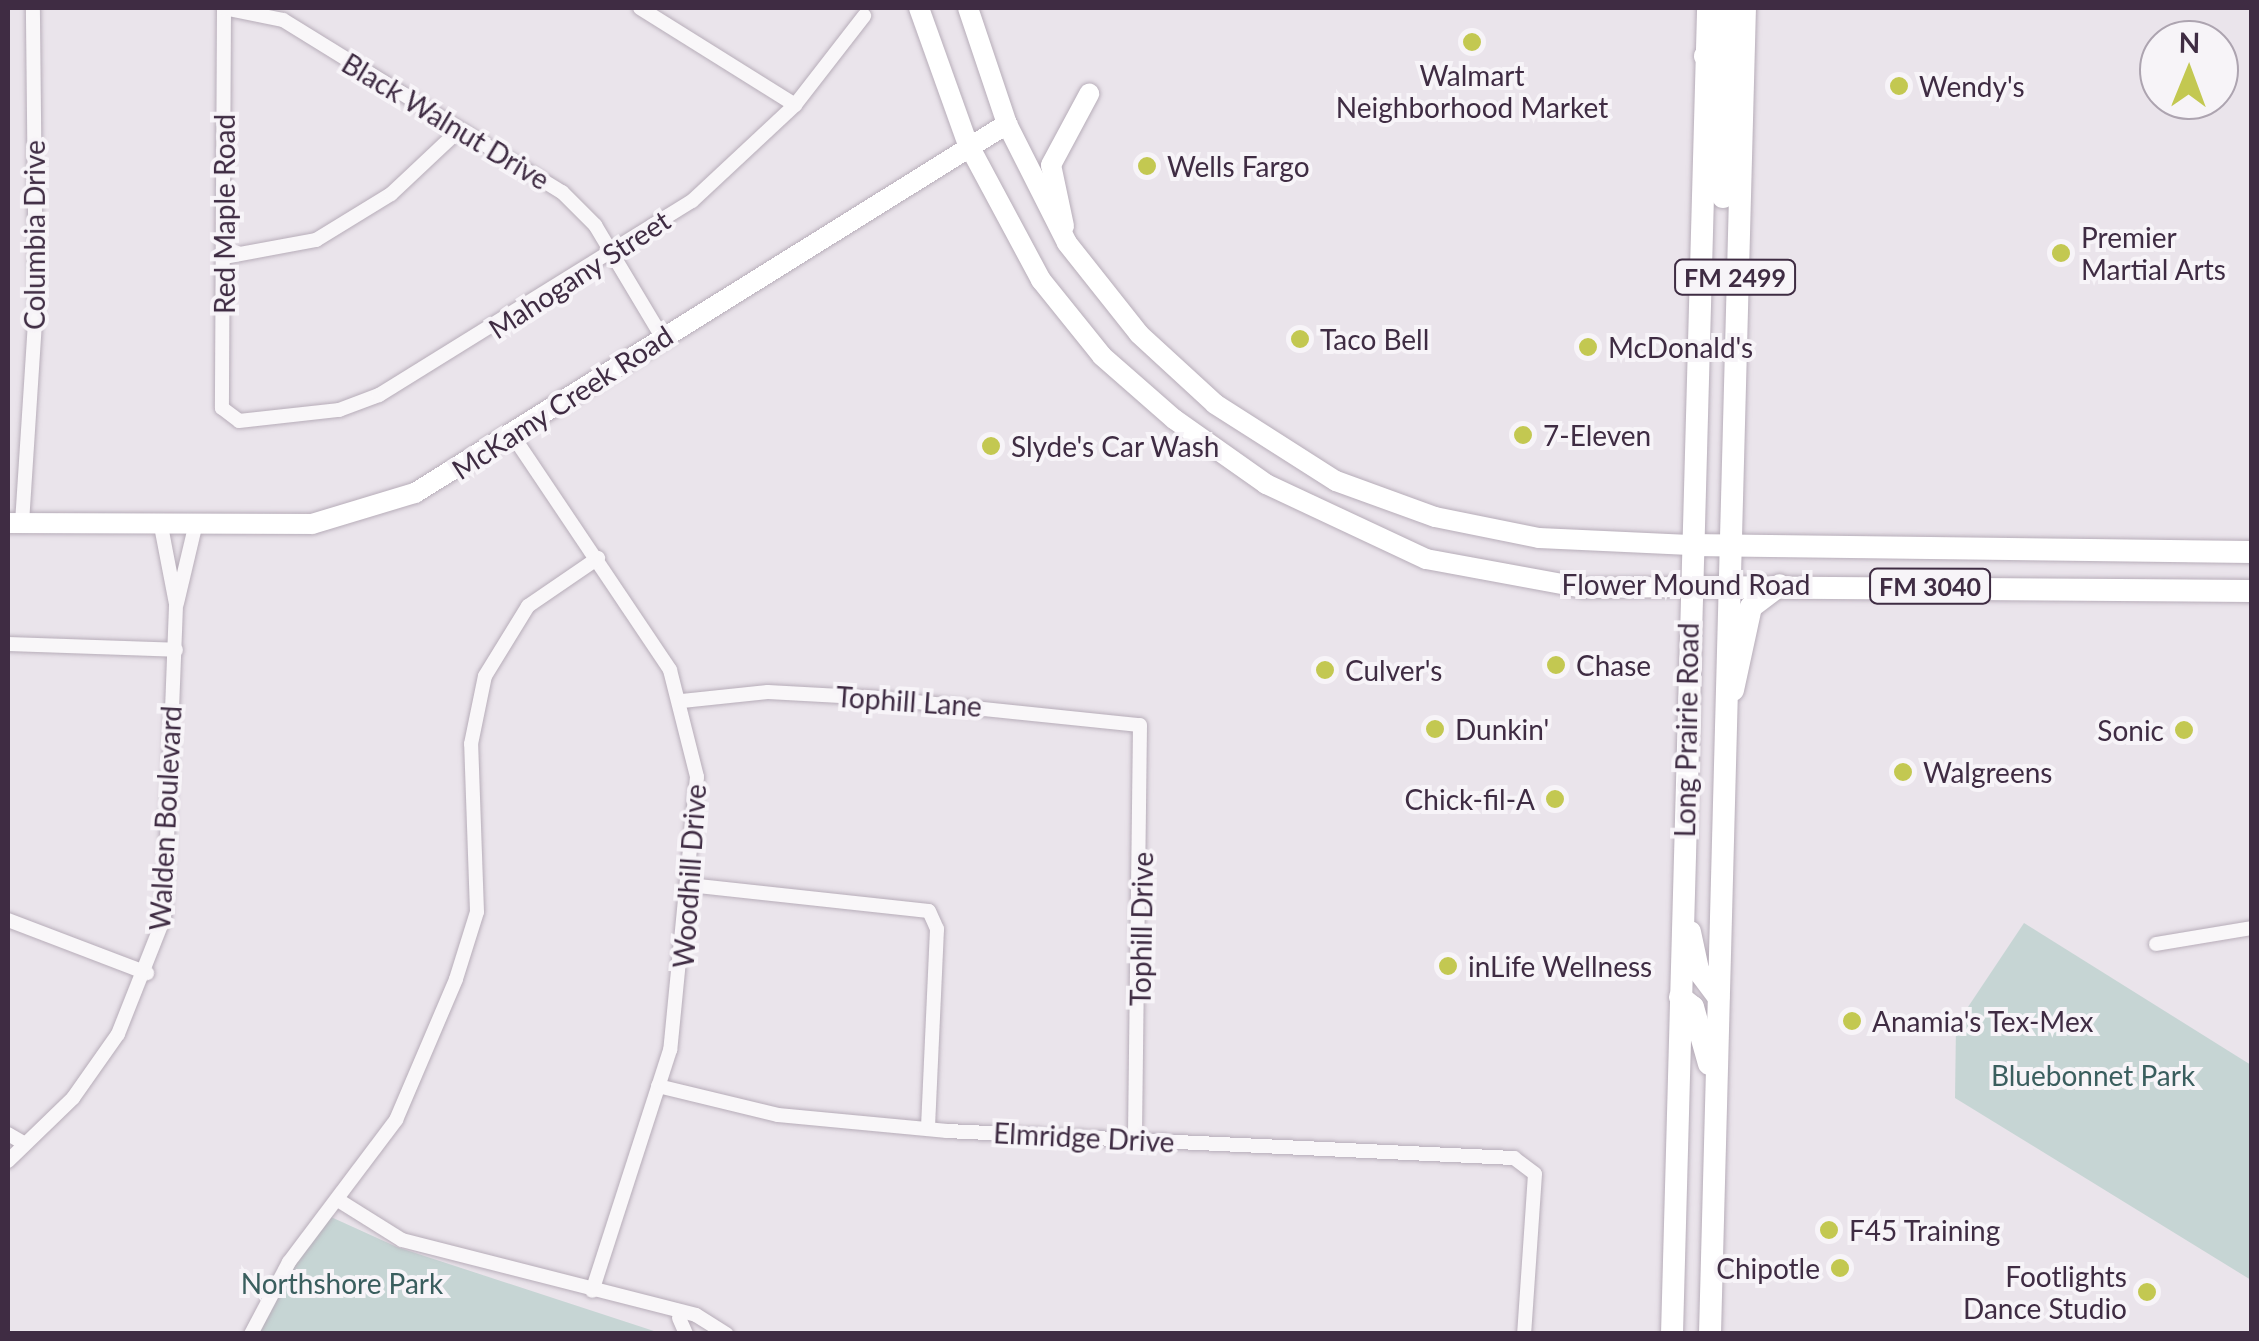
<!DOCTYPE html>
<html>
<head>
<meta charset="utf-8">
<style>
	body { margin:0 }
	#map { position:relative; width:2259px; height:1341px; overflow:hidden; background:#eae4eb; font-family:Lato,sans-serif }
	div>[style] { position:absolute }
	.green>* { inset:0; background:#c6d5d4 }
	.roads { filter:drop-shadow(0 0 2px #b7adb9) drop-shadow(0 0 2px #b7adb9) }
	.street>* { height:14px; margin:-7px; padding:0 7px; transform-origin:7px; border-radius:7px; background:#f9f7f9 }
	.secondary>* { height:20px; margin:-10px; padding:0 10px; transform-origin:10px; border-radius:10px; background:#fff }
	.primary>* { height:22px; margin:-11px; padding:0 11px; transform-origin:11px; border-radius:11px; background:#fff }
	.dots>* { width:28px; height:28px; translate:-50% -50%; box-sizing:border-box; border:5px solid #f7f4f8; border-radius:50% }
	span { translate:-50% -50%; white-space:nowrap; text-align:center; line-height:1.15; -webkit-text-stroke:8px #f7f4f8; paint-order:stroke }
	.shield-label span { padding:2px 8px; background:#f7f4f8; border:2px solid; border-radius:8px; -webkit-text-stroke-width:0 }
	.shield-label { font-size:25px; color:#3f2c43; font-weight:700 }
	.poi-label { font-size:28px; color:#3f2c43 }
	.left { translate:0 -50%; text-align:left }
	.right { translate:-100% -50%; text-align:right }
	.street-label { font-size:28px; color:#3f2c43 }
	.park-label { font-size:28px; color:#3a5e5e }
	.frame { position:absolute; inset:0; border:10px solid #3f2c43; pointer-events:none }
	.north { position:absolute; left:2139px; top:20px; width:100px; height:100px; box-sizing:border-box; background:#f7f4f8; border:2px solid #ada4b0; border-radius:50%; rotate:1deg; font-size:28px; font-weight:700; line-height:40px; text-align:center; color:#3f2c43 }
	.north::after { content:''; display:block; margin:auto; width:35px; height:45px; background:#c3c851; clip-path:polygon(50% 0,100% 100%,50% 72%,0 100%) }
</style>
</head>
<body>
<div id="map">
	<div class="green">
		<div style="clip-path:polygon(2024px 923px,2251px 1065px,2251px 1280px,1955px 1098px,1956px 1025px)"></div>
		<div style="clip-path:polygon(331px 1217px,397px 1247px,660px 1333px,258px 1334px,291px 1267px)"></div>
	</div>
	<div class="roads">
		<div class="street">
			<div style="left:224px;top:8px;width:400px;rotate:90.3deg"></div>
			<div style="left:222px;top:408px;width:21px;rotate:37deg"></div>
			<div style="left:239px;top:421px;width:101px;rotate:-6.3deg"></div>
			<div style="left:339px;top:410px;width:43px;rotate:-20.6deg"></div>
			<div style="left:379px;top:395px;width:368px;rotate:-31.8deg"></div>
			<div style="left:692px;top:201px;width:141px;rotate:-43deg"></div>
			<div style="left:795px;top:105px;width:113px;rotate:-52.2deg"></div>
			<div style="left:224px;top:8px;width:60px;rotate:11.5deg"></div>
			<div style="left:283px;top:20px;width:328px;rotate:31.7deg"></div>
			<div style="left:562px;top:192px;width:47px;rotate:45deg"></div>
			<div style="left:595px;top:225px;width:131px;rotate:59.1deg"></div>
			<div style="left:640px;top:8px;width:183px;rotate:32deg"></div>
			<div style="left:224px;top:257px;width:94px;rotate:-10.5deg"></div>
			<div style="left:316px;top:240px;width:88px;rotate:-31.5deg"></div>
			<div style="left:391px;top:194px;width:91px;rotate:-43.2deg"></div>
			<div style="left:515px;top:439px;width:278px;rotate:56.1deg"></div>
			<div style="left:670px;top:670px;width:110px;rotate:75.8deg"></div>
			<div style="left:697px;top:777px;width:274px;rotate:95.6deg"></div>
			<div style="left:670px;top:1050px;width:253px;rotate:107.9deg"></div>
			<div style="left:22px;top:523px;width:217px;rotate:-86.3deg"></div>
			<div style="left:36px;top:306px;width:298px;rotate:-90.6deg"></div>
			<div style="left:177px;top:603px;width:78px;rotate:-76.7deg"></div>
			<div style="left:8px;top:644px;width:168px;rotate:2deg"></div>
			<div style="left:682px;top:701px;width:86px;rotate:-6deg"></div>
			<div style="left:768px;top:692px;width:109px;rotate:3.2deg"></div>
			<div style="left:877px;top:698px;width:264px;rotate:5.9deg"></div>
			<div style="left:1140px;top:725px;width:414px;rotate:90.7deg"></div>
			<div style="left:689px;top:885px;width:241px;rotate:6.2deg"></div>
			<div style="left:929px;top:911px;width:20px;rotate:66deg"></div>
			<div style="left:937px;top:929px;width:199px;rotate:92.6deg"></div>
			<div style="left:8px;top:920px;width:149px;rotate:20.9deg"></div>
			<div style="left:2156px;top:944px;width:97px;rotate:-9.5deg"></div>
			<div style="left:658px;top:1086px;width:123px;rotate:13.6deg"></div>
			<div style="left:778px;top:1115px;width:170px;rotate:5.4deg"></div>
			<div style="left:947px;top:1131px;width:568px;rotate:2.73deg"></div>
			<div style="left:1514px;top:1158px;width:26px;rotate:37deg"></div>
			<div style="left:1535px;top:1174px;width:160px;rotate:93.9deg"></div>
			<div style="left:8px;top:1134px;width:16px;rotate:30deg"></div>
			<div style="left:8px;top:1161px;width:91px;rotate:-44.1deg"></div>
			<div style="left:73px;top:1098px;width:78px;rotate:-54.9deg"></div>
			<div style="left:118px;top:1034px;width:125px;rotate:-68.4deg"></div>
			<div style="left:164px;top:918px;width:314px;rotate:-87.8deg"></div>
			<div style="left:176px;top:604px;width:79px;rotate:-100.9deg"></div>
			<div style="left:338px;top:1200px;width:75px;rotate:32deg"></div>
			<div style="left:402px;top:1240px;width:303px;rotate:14.3deg"></div>
			<div style="left:696px;top:1315px;width:36px;rotate:32deg"></div>
			<div style="left:679px;top:1318px;width:17px;rotate:66deg"></div>
			<div style="left:251px;top:1334px;width:81px;rotate:-62.2deg"></div>
			<div style="left:289px;top:1262px;width:178px;rotate:-53deg"></div>
			<div style="left:396px;top:1120px;width:153px;rotate:-66.9deg"></div>
			<div style="left:456px;top:979px;width:70px;rotate:-72.6deg"></div>
			<div style="left:477px;top:912px;width:168px;rotate:-92deg"></div>
			<div style="left:471px;top:744px;width:69px;rotate:-78.4deg"></div>
			<div style="left:485px;top:676px;width:82px;rotate:-58.4deg"></div>
			<div style="left:528px;top:606px;width:85px;rotate:-34.4deg"></div>
		</div>
		<div class="secondary">
			<div style="left:919px;top:8px;width:142px;rotate:70.3deg"></div>
			<div style="left:967px;top:142px;width:157px;rotate:61.8deg"></div>
			<div style="left:1041px;top:280px;width:97px;rotate:51.2deg"></div>
			<div style="left:1102px;top:356px;width:96px;rotate:41.2deg"></div>
			<div style="left:1174px;top:419px;width:113px;rotate:35.2deg"></div>
			<div style="left:1266px;top:484px;width:177px;rotate:25.1deg"></div>
			<div style="left:1426px;top:559px;width:161px;rotate:10.4deg"></div>
			<div style="left:1584px;top:588px;width:105px;rotate:-0.5deg"></div>
			<div style="left:968px;top:8px;width:122px;rotate:71.4deg"></div>
			<div style="left:1007px;top:124px;width:133px;rotate:63.2deg"></div>
			<div style="left:1067px;top:243px;width:116px;rotate:51.6deg"></div>
			<div style="left:1139px;top:334px;width:103px;rotate:42.6deg"></div>
			<div style="left:1215px;top:404px;width:143px;rotate:32.5deg"></div>
			<div style="left:1336px;top:481px;width:105px;rotate:20deg"></div>
			<div style="left:1435px;top:517px;width:106px;rotate:11.4deg"></div>
			<div style="left:1539px;top:538px;width:151px;rotate:2.7deg"></div>
			<div style="left:1064px;top:226px;width:62px;rotate:-102deg"></div>
			<div style="left:1051px;top:165px;width:81px;rotate:-61.8deg"></div>
			<div style="left:8px;top:523px;width:304px;rotate:0.2deg"></div>
			<div style="left:312px;top:524px;width:108px;rotate:-16.8deg"></div>
			<div style="left:415px;top:493px;width:698px;rotate:-31.94deg"></div>
		</div>
		<div class="primary">
			<div style="left:1725px;top:8px;width:42px;rotate:88.6deg"></div>
			<div style="left:1726px;top:50px;width:28px;rotate:55deg"></div>
			<div style="left:1705px;top:56px;width:30px;rotate:53deg"></div>
			<div style="left:1723px;top:80px;width:117px;rotate:90deg"></div>
			<div style="left:1690px;top:545px;width:562px;rotate:0.71deg"></div>
			<div style="left:1689px;top:587px;width:563px;rotate:0.41deg"></div>
			<div style="left:1733px;top:690px;width:85px;rotate:-77.8deg"></div>
			<div style="left:1751px;top:607px;width:36px;rotate:-37deg"></div>
			<div style="left:1690px;top:932px;width:39px;rotate:78deg"></div>
			<div style="left:1698px;top:970px;width:34px;rotate:53deg"></div>
			<div style="left:1680px;top:997px;width:16px;rotate:38deg"></div>
			<div style="left:1693px;top:1007px;width:59px;rotate:74.3deg"></div>
			<div style="left:1672px;top:1334px;width:1326px;rotate:-88.44deg"></div>
			<div style="left:1710px;top:1334px;width:1326px;rotate:-88.49deg"></div>
		</div>
	</div>
	<div class="dots">
		<div style="left:1472px;top:42px;background:#c3c851"></div>
		<div style="left:1899px;top:86px;background:#c3c851"></div>
		<div style="left:1147px;top:166px;background:#c3c851"></div>
		<div style="left:2061px;top:253px;background:#c3c851"></div>
		<div style="left:1300px;top:339px;background:#c3c851"></div>
		<div style="left:1588px;top:347px;background:#c3c851"></div>
		<div style="left:1523px;top:435px;background:#c3c851"></div>
		<div style="left:991px;top:446px;background:#c3c851"></div>
		<div style="left:1556px;top:665px;background:#c3c851"></div>
		<div style="left:1325px;top:670px;background:#c3c851"></div>
		<div style="left:1435px;top:729px;background:#c3c851"></div>
		<div style="left:2184px;top:730px;background:#c3c851"></div>
		<div style="left:1903px;top:772px;background:#c3c851"></div>
		<div style="left:1555px;top:799px;background:#c3c851"></div>
		<div style="left:1448px;top:966px;background:#c3c851"></div>
		<div style="left:1852px;top:1021px;background:#c3c851"></div>
		<div style="left:1829px;top:1230px;background:#c3c851"></div>
		<div style="left:1840px;top:1268px;background:#c3c851"></div>
		<div style="left:2147px;top:1292px;background:#c3c851"></div>
	</div>
	<div class="shield-label">
		<span style="left:1735px;top:277px">FM 2499</span>
		<span style="left:1930px;top:586px">FM 3040</span>
	</div>
	<div class="poi-label">
		<span style="left:1472px;top:91px">Walmart<br>Neighborhood Market</span>
		<span class="left" style="left:1919px;top:86px">Wendy's</span>
		<span class="left" style="left:1167px;top:166px">Wells Fargo</span>
		<span class="left" style="left:2081px;top:253px">Premier<br>Martial Arts</span>
		<span class="left" style="left:1320px;top:339px">Taco Bell</span>
		<span class="left" style="left:1608px;top:347px">McDonald's</span>
		<span class="left" style="left:1543px;top:435px">7-Eleven</span>
		<span class="left" style="left:1011px;top:446px">Slyde's Car Wash</span>
		<span class="left" style="left:1576px;top:665px">Chase</span>
		<span class="left" style="left:1345px;top:670px">Culver's</span>
		<span class="left" style="left:1455px;top:729px">Dunkin'</span>
		<span class="right" style="left:2164px;top:730px">Sonic</span>
		<span class="left" style="left:1923px;top:772px">Walgreens</span>
		<span class="right" style="left:1535px;top:799px">Chick-fil-A</span>
		<span class="left" style="left:1468px;top:966px">inLife Wellness</span>
		<span class="left" style="left:1872px;top:1021px">Anamia's Tex-Mex</span>
		<span class="left" style="left:1849px;top:1230px">F45 Training</span>
		<span class="right" style="left:1820px;top:1268px">Chipotle</span>
		<span class="right" style="left:2127px;top:1292px">Footlights<br>Dance Studio</span>
	</div>
	<div class="street-label">
		<span style="left:446px;top:121px;rotate:31deg">Black Walnut Drive</span>
		<span style="left:224px;top:214px;rotate:-90deg">Red Maple Road</span>
		<span style="left:34px;top:235px;rotate:-90deg">Columbia Drive</span>
		<span style="left:579px;top:274px;rotate:-33deg">Mahogany Street</span>
		<span style="left:562px;top:402px;rotate:-33deg">McKamy Creek Road</span>
		<span style="left:1686px;top:584px">Flower Mound Road</span>
		<span style="left:909px;top:701px;rotate:4deg">Tophill Lane</span>
		<span style="left:1686px;top:730px;rotate:-89deg">Long Prairie Road</span>
		<span style="left:165px;top:818px;rotate:-87deg">Walden Boulevard</span>
		<span style="left:689px;top:876px;rotate:-86deg">Woodhill Drive</span>
		<span style="left:1141px;top:929px;rotate:-89deg">Tophill Drive</span>
		<span style="left:1084px;top:1137px;rotate:3deg">Elmridge Drive</span>
	</div>
	<div class="park-label">
		<span style="left:2093px;top:1075px">Bluebonnet Park</span>
		<span style="left:342px;top:1283px">Northshore Park</span>
	</div>
	<div class="frame"></div>
	<div class="north">N</div>
</div>
</body>
</html>
